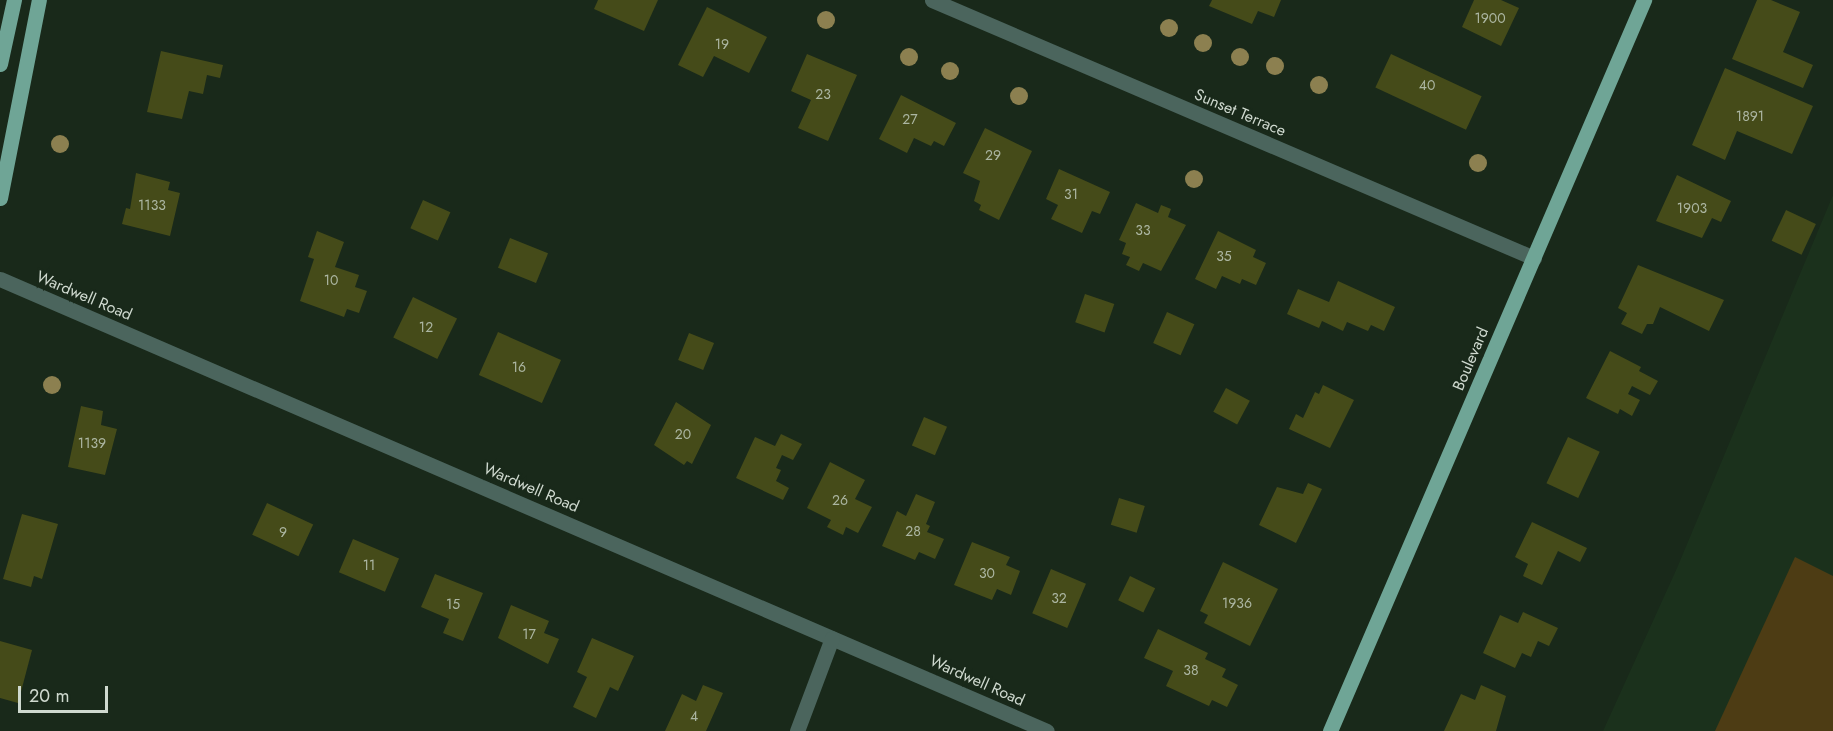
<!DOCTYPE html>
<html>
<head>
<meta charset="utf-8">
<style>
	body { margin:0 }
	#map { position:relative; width:1833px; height:731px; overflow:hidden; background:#19291a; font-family:Jost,sans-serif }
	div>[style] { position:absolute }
	.built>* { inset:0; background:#1b311c }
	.green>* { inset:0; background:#4d3c14 }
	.building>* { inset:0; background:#454b19; transform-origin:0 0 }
	.minor>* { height:15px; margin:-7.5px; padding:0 7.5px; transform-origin:7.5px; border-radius:7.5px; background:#4b655d }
	.major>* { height:15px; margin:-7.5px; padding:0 7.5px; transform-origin:7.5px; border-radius:7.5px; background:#6fa596 }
	.trees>* { width:18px; height:18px; margin:-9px; border-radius:50%; background:#8c8050 }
	span { translate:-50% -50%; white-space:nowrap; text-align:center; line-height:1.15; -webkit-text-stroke:4.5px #19291a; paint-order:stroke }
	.number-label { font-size:14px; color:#acb6a2 }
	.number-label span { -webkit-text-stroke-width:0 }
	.street-label { font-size:16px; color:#cfd9cf }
	.scale { position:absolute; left:18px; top:686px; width:90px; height:27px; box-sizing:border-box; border:3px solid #cfd9cf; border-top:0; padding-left:8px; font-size:18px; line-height:21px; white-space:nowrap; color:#cfd9cf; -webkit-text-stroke:4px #19291a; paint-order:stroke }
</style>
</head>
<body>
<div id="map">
	<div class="built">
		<div style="clip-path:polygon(1833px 195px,1833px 731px,1603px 731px,1677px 568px)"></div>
	</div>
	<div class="green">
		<div style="clip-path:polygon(1795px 557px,1833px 576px,1833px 731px,1715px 731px)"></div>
	</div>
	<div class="building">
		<div style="clip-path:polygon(598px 0,658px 0,644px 31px,594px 9px)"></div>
		<div style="clip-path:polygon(1212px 0,1281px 0,1274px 17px,1258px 11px,1252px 24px,1209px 6px)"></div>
		<div style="clip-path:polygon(1474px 0,1501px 0,1519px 8px,1501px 46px,1462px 27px)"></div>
		<div style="clip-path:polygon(1757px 0,1771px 0,1800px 12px,1783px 52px,1813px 65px,1803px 88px,1732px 59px)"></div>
		<div style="clip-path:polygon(707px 7px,767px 37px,749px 73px,714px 56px,703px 77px,678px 65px)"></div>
		<div style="clip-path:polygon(161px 51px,223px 65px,220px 78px,207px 75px,203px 94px,189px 91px,182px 119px,147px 112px)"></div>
		<div style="clip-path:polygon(807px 54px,857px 75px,828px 141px,798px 128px,811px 100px,791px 91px)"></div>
		<div style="left:1391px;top:54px;width:100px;height:37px;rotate:25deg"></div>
		<div style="clip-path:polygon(1725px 68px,1813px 106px,1792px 154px,1737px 131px,1725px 160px,1692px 145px)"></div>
		<div style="clip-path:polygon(901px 95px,956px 123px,944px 146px,934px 141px,931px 146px,914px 138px,907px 153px,879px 139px)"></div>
		<div style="clip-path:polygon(985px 128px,1032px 151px,999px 220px,979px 210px,981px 205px,974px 201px,980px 181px,963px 173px)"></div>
		<div style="clip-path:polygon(1059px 169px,1110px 192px,1100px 214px,1092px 211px,1082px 233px,1051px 219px,1058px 205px,1046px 199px)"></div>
		<div style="clip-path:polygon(136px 173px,170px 182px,168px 190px,180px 193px,170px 236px,122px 224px,126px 208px,130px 209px)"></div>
		<div style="clip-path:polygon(1677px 175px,1731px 201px,1721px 222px,1712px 218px,1702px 238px,1656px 221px)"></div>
		<div style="left:423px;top:200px;width:30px;height:31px;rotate:24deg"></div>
		<div style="clip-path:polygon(1136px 203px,1158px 213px,1161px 205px,1171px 209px,1168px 217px,1186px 225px,1161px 271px,1143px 263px,1139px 271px,1126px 265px,1130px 257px,1122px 254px,1126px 243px,1119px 240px)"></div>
		<div style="left:1786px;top:210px;width:33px;height:34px;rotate:25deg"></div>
		<div style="clip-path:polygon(317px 231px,344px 242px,335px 267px,359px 275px,355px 287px,367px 291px,359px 313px,347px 309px,344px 317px,300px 301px,314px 259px,308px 257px)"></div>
		<div style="clip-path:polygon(1218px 231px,1256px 250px,1253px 257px,1266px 263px,1256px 285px,1242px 279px,1240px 284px,1222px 276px,1216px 289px,1195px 279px)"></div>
		<div style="left:510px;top:238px;width:41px;height:32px;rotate:22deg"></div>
		<div style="clip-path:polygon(1638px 265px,1724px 300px,1709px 331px,1660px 307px,1653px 324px,1647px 324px,1642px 334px,1621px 324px,1627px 313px,1618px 308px)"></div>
		<div style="clip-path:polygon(1338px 281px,1395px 307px,1384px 331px,1371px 325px,1368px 331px,1347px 322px,1343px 331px,1322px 321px,1319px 328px,1287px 314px,1298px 289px,1329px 302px)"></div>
		<div style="left:1085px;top:294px;width:31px;height:30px;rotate:19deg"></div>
		<div style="left:413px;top:297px;width:49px;height:45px;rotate:26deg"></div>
		<div style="left:1167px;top:312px;width:30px;height:34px;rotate:24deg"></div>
		<div style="left:498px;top:332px;width:69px;height:47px;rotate:24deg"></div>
		<div style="left:689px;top:333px;width:27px;height:29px;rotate:22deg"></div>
		<div style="clip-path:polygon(1610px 351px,1641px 367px,1639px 371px,1658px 381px,1650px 395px,1632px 386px,1628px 394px,1640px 400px,1632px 416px,1620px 409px,1618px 414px,1586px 398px)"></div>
		<div style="clip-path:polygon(1323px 385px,1354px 400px,1330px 448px,1289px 429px,1296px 414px,1303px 418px,1315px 392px,1319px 394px)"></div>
		<div style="left:1226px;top:388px;width:27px;height:27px;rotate:28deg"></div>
		<div style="clip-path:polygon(676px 402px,711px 425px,692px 464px,687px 461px,684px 465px,654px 445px)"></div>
		<div style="clip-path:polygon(81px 406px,103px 411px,101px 425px,117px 429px,105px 475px,68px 467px)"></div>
		<div style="left:924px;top:417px;width:25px;height:31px;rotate:23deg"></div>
		<div style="clip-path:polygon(781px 434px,802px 444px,793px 460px,782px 455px,776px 468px,781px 470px,776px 481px,789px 488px,783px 500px,736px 478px,755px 437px,775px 446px)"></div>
		<div style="left:1568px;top:437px;width:35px;height:51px;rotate:25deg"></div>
		<div style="clip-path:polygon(830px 462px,865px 480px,855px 499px,872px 507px,858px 533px,846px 527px,843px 535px,827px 527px,831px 520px,807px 508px)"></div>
		<div style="clip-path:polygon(1308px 483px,1322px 489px,1296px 543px,1259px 525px,1277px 487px,1303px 494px)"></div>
		<div style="clip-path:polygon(916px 494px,935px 502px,926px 524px,930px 526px,927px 532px,944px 539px,935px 559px,919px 552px,915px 560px,882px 546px,897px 511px,906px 516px)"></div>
		<div style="left:1119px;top:498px;width:27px;height:28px;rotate:17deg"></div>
		<div style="left:267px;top:503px;width:51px;height:35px;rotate:25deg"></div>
		<div style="clip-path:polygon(22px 514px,58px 524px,42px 579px,34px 576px,31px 587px,3px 579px)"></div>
		<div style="clip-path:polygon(1532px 522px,1587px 548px,1580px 562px,1558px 551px,1542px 585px,1523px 576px,1528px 564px,1515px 557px)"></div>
		<div style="left:353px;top:539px;width:50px;height:36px;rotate:23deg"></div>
		<div style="clip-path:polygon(972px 542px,1010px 557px,1006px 565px,1020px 571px,1011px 595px,997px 589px,992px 600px,954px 585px)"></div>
		<div style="clip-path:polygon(1223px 562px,1278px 589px,1250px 646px,1204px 623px,1208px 615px,1200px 611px)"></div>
		<div style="left:1051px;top:569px;width:38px;height:48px;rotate:23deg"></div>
		<div style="clip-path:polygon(435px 574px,483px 593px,463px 641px,443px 633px,449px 619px,421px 607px)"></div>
		<div style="left:1130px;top:576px;width:28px;height:27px;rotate:26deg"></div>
		<div style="clip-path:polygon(511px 605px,549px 621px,544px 633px,559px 639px,548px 664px,498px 638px)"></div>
		<div style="clip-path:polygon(1523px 612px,1558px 628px,1549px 646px,1538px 641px,1531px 657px,1522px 653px,1515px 668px,1483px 653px,1500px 615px,1518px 623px)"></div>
		<div style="clip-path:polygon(1158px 629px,1208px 653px,1205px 659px,1226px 669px,1222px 677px,1238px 685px,1227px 707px,1212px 700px,1209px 706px,1166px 686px,1173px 671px,1144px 658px)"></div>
		<div style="clip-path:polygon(592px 638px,634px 656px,618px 691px,610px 687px,596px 718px,573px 707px,587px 677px,577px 672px)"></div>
		<div style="clip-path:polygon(0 641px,32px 650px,18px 703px,0 698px)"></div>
		<div style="clip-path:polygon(703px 685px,723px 693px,706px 731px,665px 731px,682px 694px,696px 701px)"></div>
		<div style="clip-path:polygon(1481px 685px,1506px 696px,1496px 731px,1444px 731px,1461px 694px,1475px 700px)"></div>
	</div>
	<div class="minor">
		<div style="left:932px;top:0;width:655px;rotate:23.2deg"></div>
		<div style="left:0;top:279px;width:1140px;rotate:23.35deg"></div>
		<div style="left:797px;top:731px;width:99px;rotate:-69.4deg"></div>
	</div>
	<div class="major">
		<div style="left:0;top:64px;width:66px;rotate:-77.7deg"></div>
		<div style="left:0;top:198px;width:202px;rotate:-78.9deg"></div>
		<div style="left:1330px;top:731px;width:796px;rotate:-66.75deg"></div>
	</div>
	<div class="trees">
		<div style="left:826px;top:20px"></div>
		<div style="left:1169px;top:28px"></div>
		<div style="left:1203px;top:43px"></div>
		<div style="left:909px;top:57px"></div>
		<div style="left:1240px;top:57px"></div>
		<div style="left:1275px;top:66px"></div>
		<div style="left:950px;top:71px"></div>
		<div style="left:1319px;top:85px"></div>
		<div style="left:1019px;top:96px"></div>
		<div style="left:60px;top:144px"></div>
		<div style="left:1478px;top:163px"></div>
		<div style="left:1194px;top:179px"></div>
		<div style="left:52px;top:385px"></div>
	</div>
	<div class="number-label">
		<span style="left:1490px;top:18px">1900</span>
		<span style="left:722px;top:44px">19</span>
		<span style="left:1427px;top:85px">40</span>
		<span style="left:823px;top:94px">23</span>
		<span style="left:1750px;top:116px">1891</span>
		<span style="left:910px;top:119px">27</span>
		<span style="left:993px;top:155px">29</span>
		<span style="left:1071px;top:194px">31</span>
		<span style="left:152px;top:205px">1133</span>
		<span style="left:1692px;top:208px">1903</span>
		<span style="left:1143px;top:230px">33</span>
		<span style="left:1224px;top:256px">35</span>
		<span style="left:331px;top:280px">10</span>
		<span style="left:426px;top:327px">12</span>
		<span style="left:519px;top:367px">16</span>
		<span style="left:683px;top:434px">20</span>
		<span style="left:92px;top:443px">1139</span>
		<span style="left:840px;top:500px">26</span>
		<span style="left:913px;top:531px">28</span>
		<span style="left:283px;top:532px">9</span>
		<span style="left:369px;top:565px">11</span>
		<span style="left:987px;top:573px">30</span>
		<span style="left:1059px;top:598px">32</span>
		<span style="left:1237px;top:603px">1936</span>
		<span style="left:453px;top:604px">15</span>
		<span style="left:529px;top:634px">17</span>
		<span style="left:1191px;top:670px">38</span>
		<span style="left:694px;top:716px">4</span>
	</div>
	<div class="street-label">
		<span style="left:1240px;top:113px;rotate:23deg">Sunset Terrace</span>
		<span style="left:84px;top:296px;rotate:23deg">Wardwell Road</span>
		<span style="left:1471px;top:359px;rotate:-67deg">Boulevard</span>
		<span style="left:531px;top:488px;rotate:23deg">Wardwell Road</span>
		<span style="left:977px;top:681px;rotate:24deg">Wardwell Road</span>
	</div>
	<div class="scale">20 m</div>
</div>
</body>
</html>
